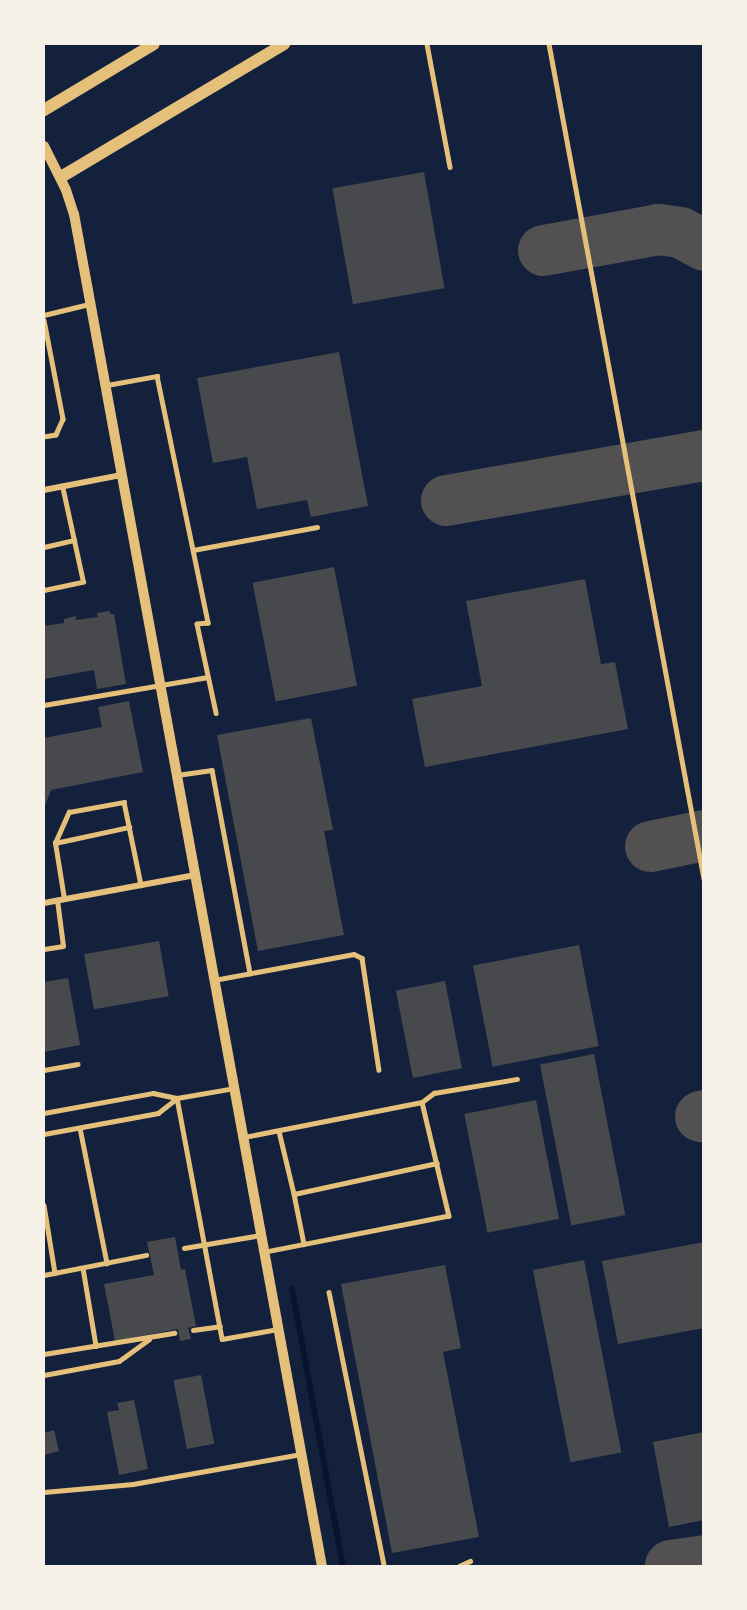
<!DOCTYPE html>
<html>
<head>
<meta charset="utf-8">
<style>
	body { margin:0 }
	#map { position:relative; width:747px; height:1610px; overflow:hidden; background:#14213d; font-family:Bitter,serif }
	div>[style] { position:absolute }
	.stream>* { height:6px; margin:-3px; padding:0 3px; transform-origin:3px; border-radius:3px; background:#0b132b }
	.taxiway>* { height:51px; margin:-25.5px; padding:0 25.5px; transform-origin:25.5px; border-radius:25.5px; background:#525050 }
	.building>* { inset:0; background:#48494c; transform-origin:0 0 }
	.service>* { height:4.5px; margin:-2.25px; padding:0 2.25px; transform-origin:2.25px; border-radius:2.25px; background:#e5c07b }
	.minor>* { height:6px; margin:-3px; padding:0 3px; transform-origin:3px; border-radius:3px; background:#e5c07b }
	.tertiary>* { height:10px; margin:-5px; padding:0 5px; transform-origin:5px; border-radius:5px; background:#e5c07b }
	.secondary>* { height:12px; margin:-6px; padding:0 6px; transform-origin:6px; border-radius:6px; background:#e5c07b }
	span { translate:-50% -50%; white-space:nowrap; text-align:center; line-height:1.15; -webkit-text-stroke:4.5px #f6f1e7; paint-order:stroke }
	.frame { position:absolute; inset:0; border:45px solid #f6f1e7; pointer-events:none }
</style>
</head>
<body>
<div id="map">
	<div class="stream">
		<div style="left:292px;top:1289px;width:282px;rotate:79.6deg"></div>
	</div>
	<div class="taxiway">
		<div style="left:543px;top:250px;width:117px;rotate:-10.3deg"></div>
		<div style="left:658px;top:229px;width:22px;rotate:8deg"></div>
		<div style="left:680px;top:232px;width:27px;rotate:28deg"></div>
		<div style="left:446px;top:500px;width:262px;rotate:-9.9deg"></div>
		<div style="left:650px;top:846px;width:55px;rotate:-11.5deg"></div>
		<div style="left:700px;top:1116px;width:4px;rotate:-14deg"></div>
		<div style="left:670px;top:1565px;width:34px;rotate:-8deg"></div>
	</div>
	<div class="building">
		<div style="left:424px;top:172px;width:118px;height:93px;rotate:80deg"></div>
		<div style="clip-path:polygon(339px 352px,368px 506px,311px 517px,307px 500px,257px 509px,247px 457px,213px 463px,197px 378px)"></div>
		<div style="left:334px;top:567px;width:121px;height:83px;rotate:79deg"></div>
		<div style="clip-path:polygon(585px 579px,601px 664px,615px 662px,628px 729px,425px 767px,412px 699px,482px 686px,466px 601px)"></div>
		<div style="clip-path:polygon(110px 611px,110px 614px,114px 614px,126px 684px,97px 689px,94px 670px,44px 679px,44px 626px,64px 623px,64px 619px,76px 616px,76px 620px,98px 617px,97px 613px)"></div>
		<div style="clip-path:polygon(129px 701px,143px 772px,51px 790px,44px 808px,44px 738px,102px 727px,98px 707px)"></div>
		<div style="clip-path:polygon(311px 718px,333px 830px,324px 831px,344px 935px,258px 951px,217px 735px)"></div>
		<div style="left:159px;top:941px;width:56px;height:76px;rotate:80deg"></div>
		<div style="left:579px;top:945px;width:103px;height:108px;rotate:79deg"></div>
		<div style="clip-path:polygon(68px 978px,80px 1045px,44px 1052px,44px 982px)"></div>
		<div style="left:445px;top:981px;width:89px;height:50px;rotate:79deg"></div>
		<div style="left:594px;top:1054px;width:164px;height:55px;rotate:79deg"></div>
		<div style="left:536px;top:1100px;width:121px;height:73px;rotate:79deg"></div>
		<div style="clip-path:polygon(175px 1237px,181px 1270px,185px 1269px,196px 1326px,188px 1328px,191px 1339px,180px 1341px,178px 1329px,115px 1341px,104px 1284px,154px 1275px,147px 1242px)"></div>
		<div style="clip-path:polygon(704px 1242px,704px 1328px,618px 1344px,602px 1261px)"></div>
		<div style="left:584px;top:1260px;width:196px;height:52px;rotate:79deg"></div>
		<div style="clip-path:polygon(445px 1265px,461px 1348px,443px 1352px,479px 1537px,392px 1553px,341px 1284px)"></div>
		<div style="left:201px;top:1375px;width:70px;height:28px;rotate:79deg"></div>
		<div style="clip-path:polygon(134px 1400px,148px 1469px,119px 1475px,107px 1412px,119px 1410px,117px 1403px)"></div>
		<div style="clip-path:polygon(54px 1430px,59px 1451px,44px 1455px,44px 1433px)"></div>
		<div style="clip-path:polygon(704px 1432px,704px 1520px,669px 1527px,653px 1442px)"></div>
	</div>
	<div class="service">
		<div style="left:427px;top:44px;width:125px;rotate:79.4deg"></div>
		<div style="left:549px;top:44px;width:849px;rotate:79.48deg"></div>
		<div style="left:44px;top:315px;width:46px;rotate:-13.7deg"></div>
		<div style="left:44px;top:320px;width:101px;rotate:79.1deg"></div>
		<div style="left:63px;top:419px;width:17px;rotate:114deg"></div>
		<div style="left:56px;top:435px;width:12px;rotate:171deg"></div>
		<div style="left:107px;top:385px;width:51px;rotate:-10.2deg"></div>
		<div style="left:157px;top:376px;width:252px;rotate:78.3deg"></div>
		<div style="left:208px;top:623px;width:11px;rotate:175deg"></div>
		<div style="left:197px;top:624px;width:91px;rotate:77.9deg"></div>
		<div style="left:44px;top:547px;width:31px;rotate:-13deg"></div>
		<div style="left:193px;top:550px;width:126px;rotate:-10.5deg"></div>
		<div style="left:44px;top:590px;width:40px;rotate:-12deg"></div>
		<div style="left:83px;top:582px;width:98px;rotate:-102.3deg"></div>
		<div style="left:44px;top:705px;width:166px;rotate:-9.7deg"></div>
		<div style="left:177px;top:775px;width:35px;rotate:-8deg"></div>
		<div style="left:212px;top:770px;width:207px;rotate:79.4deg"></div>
		<div style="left:55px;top:843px;width:76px;rotate:-12.2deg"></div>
		<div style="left:64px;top:899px;width:57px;rotate:-99.1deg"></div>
		<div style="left:55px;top:843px;width:34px;rotate:-66deg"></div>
		<div style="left:69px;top:812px;width:56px;rotate:-10.3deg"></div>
		<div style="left:124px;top:802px;width:85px;rotate:78.4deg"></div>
		<div style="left:44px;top:949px;width:19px;rotate:-9deg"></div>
		<div style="left:63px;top:946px;width:46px;rotate:-97.4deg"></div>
		<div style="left:214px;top:980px;width:142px;rotate:-10.5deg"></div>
		<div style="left:354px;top:954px;width:9px;rotate:27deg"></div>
		<div style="left:362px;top:958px;width:113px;rotate:81.4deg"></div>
		<div style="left:44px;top:1070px;width:34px;rotate:-10deg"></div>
		<div style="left:177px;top:1098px;width:245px;rotate:79.4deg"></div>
		<div style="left:222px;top:1339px;width:57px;rotate:-10.1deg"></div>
		<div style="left:422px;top:1102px;width:15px;rotate:-37deg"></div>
		<div style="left:434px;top:1093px;width:84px;rotate:-9.6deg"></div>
		<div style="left:44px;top:1113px;width:111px;rotate:-10.4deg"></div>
		<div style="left:153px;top:1093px;width:25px;rotate:12deg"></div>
		<div style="left:177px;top:1098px;width:59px;rotate:-9.8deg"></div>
		<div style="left:80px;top:1128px;width:138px;rotate:78.7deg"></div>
		<div style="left:279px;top:1131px;width:65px;rotate:76.6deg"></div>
		<div style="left:294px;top:1194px;width:146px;rotate:-12.2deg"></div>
		<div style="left:44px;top:1134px;width:116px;rotate:-10.4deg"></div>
		<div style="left:158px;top:1113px;width:24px;rotate:-38deg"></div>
		<div style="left:244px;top:1137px;width:181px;rotate:-11.1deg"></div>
		<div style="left:422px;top:1102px;width:117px;rotate:76.7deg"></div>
		<div style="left:449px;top:1216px;width:187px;rotate:168.9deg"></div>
		<div style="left:294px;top:1194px;width:51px;rotate:78.7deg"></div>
		<div style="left:44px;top:1205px;width:69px;rotate:80.8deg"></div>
		<div style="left:184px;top:1248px;width:78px;rotate:-9.6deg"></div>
		<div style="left:83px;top:1268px;width:79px;rotate:80.5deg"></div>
		<div style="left:44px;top:1275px;width:104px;rotate:-11.1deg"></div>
		<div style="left:329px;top:1292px;width:279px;rotate:78.6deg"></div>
		<div style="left:193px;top:1330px;width:27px;rotate:-8deg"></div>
		<div style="left:44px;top:1354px;width:132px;rotate:-9.2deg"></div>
		<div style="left:44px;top:1375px;width:76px;rotate:-10.6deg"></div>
		<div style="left:119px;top:1361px;width:37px;rotate:-36deg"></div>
		<div style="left:44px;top:1492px;width:89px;rotate:-5.1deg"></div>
		<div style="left:133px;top:1484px;width:172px;rotate:-10.1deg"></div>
		<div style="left:459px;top:1566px;width:12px;rotate:-24deg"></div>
	</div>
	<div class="minor">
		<div style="left:44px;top:490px;width:78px;rotate:-11deg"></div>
		<div style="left:44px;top:903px;width:154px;rotate:-10.5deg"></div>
	</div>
	<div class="tertiary">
		<div style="left:44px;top:146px;width:49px;rotate:63.4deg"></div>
		<div style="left:66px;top:190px;width:25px;rotate:72deg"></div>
		<div style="left:74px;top:214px;width:1375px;rotate:79.61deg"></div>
	</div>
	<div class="secondary">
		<div style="left:44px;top:110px;width:128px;rotate:-31deg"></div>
		<div style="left:61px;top:177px;width:260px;rotate:-30.8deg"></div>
	</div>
	<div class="frame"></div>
</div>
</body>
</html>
